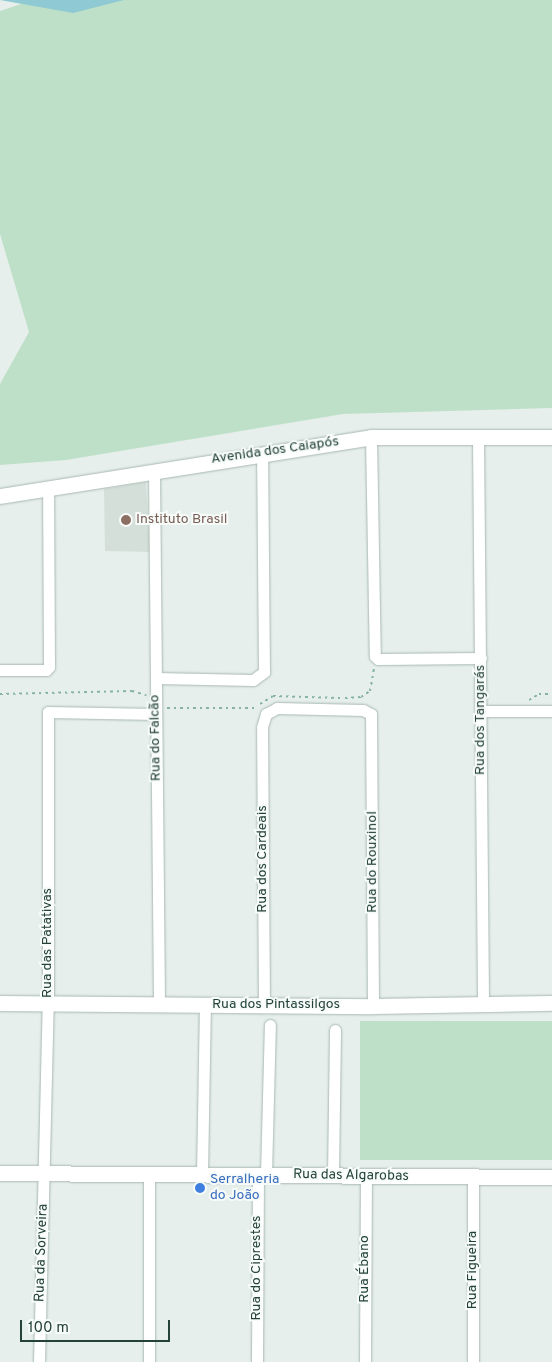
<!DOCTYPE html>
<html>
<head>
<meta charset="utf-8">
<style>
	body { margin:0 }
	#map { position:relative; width:552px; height:1362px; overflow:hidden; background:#e6efeb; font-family:Overpass,sans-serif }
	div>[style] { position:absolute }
	.built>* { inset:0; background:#d4dfda }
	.green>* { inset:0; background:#bfe0c8; transform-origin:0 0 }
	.water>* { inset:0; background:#8ec9d4 }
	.path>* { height:2px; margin-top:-1px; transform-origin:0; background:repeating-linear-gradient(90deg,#86b3a5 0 2.5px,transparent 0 6.5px) }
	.roads { filter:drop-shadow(0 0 1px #a8b8b2) drop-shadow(0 0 1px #a8b8b2) }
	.street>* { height:11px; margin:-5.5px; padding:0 5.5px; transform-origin:5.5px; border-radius:5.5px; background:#fff }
	.secondary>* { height:15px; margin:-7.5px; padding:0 7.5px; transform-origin:7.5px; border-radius:7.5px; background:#fff }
	.dots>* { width:14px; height:14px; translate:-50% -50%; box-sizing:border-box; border:2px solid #f7fbf9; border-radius:50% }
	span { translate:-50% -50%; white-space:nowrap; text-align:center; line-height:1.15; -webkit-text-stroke:4px #f7fbf9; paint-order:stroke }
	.street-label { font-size:14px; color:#24423a }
	.education-label { font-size:14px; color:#785e54 }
	.left { translate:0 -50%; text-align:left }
	.shop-label { font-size:14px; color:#366cbe }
	.scale { position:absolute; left:20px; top:1320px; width:150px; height:22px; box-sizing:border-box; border:2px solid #24423a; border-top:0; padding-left:6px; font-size:15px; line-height:18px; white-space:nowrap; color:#24423a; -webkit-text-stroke:4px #f7fbf9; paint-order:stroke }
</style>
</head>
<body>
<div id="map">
	<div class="built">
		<div style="clip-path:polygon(146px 482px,150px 552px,105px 551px,104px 489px)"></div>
	</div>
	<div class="green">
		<div style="clip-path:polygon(33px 0,552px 0,552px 408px,343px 414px,66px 460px,0 465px,0 384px,29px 332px,0 234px,0 11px)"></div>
		<div style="left:360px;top:1021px;width:192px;height:139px"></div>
	</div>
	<div class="water">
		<div style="clip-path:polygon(0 0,124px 0,73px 13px)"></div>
	</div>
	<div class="path">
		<div style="left:0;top:694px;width:132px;rotate:-1.3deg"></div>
		<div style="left:132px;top:691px;width:15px;rotate:16deg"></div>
		<div style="left:345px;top:698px;width:16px;rotate:-4deg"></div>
		<div style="left:361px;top:697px;width:11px;rotate:-34deg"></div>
		<div style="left:370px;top:691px;width:23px;rotate:-80deg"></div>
		<div style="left:529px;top:700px;width:12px;rotate:-31deg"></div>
		<div style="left:539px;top:694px;width:13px"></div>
		<div style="left:260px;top:704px;width:15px;rotate:-32deg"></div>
		<div style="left:273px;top:696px;width:67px;rotate:1.7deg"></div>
		<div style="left:167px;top:708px;width:90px"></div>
	</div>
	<div class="roads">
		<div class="street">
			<div style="left:371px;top:437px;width:219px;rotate:89deg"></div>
			<div style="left:375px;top:656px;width:4px;rotate:45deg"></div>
			<div style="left:378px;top:659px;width:103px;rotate:-0.6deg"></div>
			<div style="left:478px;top:437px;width:567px;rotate:89.49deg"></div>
			<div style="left:154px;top:471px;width:533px;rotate:89.46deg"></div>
			<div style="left:0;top:670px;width:46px"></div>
			<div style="left:46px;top:670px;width:4px;rotate:-45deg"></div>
			<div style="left:49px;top:667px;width:178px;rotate:-90.3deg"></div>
			<div style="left:156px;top:678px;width:97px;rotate:1.2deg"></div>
			<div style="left:253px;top:680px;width:14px;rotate:-36deg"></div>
			<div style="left:264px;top:672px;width:218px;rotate:-90.5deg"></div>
			<div style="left:481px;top:711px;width:71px"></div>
			<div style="left:264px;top:1005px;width:278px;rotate:-90.4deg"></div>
			<div style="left:262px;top:727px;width:14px;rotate:-73deg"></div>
			<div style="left:266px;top:714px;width:13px;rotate:-29deg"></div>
			<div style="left:277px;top:708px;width:86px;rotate:1.3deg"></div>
			<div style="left:363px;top:710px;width:9px;rotate:27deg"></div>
			<div style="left:371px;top:714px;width:292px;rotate:89.6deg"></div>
			<div style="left:202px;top:1174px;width:170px;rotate:-89deg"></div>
			<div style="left:266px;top:1174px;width:149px;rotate:-88.5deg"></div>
			<div style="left:149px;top:1175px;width:187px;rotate:90deg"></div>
			<div style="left:333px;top:1175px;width:145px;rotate:-89.2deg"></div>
			<div style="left:39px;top:1362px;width:358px;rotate:-88.6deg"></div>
			<div style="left:48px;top:1004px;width:292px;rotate:-90deg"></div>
			<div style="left:48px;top:712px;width:108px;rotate:1.1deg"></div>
			<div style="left:257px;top:1362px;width:188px;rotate:-89.7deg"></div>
			<div style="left:365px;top:1362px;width:186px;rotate:-89.7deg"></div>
			<div style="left:473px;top:1362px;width:184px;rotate:-90deg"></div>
		</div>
		<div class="secondary">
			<div style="left:0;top:496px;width:376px;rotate:-9deg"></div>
			<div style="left:371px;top:437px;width:181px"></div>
			<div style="left:0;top:1003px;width:373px;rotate:0.5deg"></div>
			<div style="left:373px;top:1006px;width:179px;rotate:-1deg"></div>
			<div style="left:0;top:1173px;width:552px;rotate:0.42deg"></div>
		</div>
	</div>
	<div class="dots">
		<div style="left:126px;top:520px;background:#8d6e63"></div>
		<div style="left:200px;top:1188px;background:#3f7fe0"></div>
	</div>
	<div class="street-label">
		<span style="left:275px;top:451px;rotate:-8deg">Avenida dos Caiapós</span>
		<span style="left:481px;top:720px;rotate:-90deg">Rua dos Tangarás</span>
		<span style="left:156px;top:738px;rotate:-91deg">Rua do Falcão</span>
		<span style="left:263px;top:859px;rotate:-90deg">Rua dos Cardeais</span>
		<span style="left:373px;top:862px;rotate:-90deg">Rua do Rouxinol</span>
		<span style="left:48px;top:943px;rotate:-90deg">Rua das Patativas</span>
		<span style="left:276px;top:1005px">Rua dos Pintassilgos</span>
		<span style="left:351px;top:1176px;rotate:1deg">Rua das Algarobas</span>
		<span style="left:42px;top:1253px;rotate:-88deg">Rua da Sorveira</span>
		<span style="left:257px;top:1268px;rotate:-90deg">Rua do Ciprestes</span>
		<span style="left:365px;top:1269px;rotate:-90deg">Rua Ébano</span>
		<span style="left:473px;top:1270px;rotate:-90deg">Rua Figueira</span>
	</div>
	<div class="education-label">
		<span class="left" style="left:136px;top:520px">Instituto Brasil</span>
	</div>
	<div class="shop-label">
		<span class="left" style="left:210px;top:1188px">Serralheria<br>do João</span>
	</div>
	<div class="scale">100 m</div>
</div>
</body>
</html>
